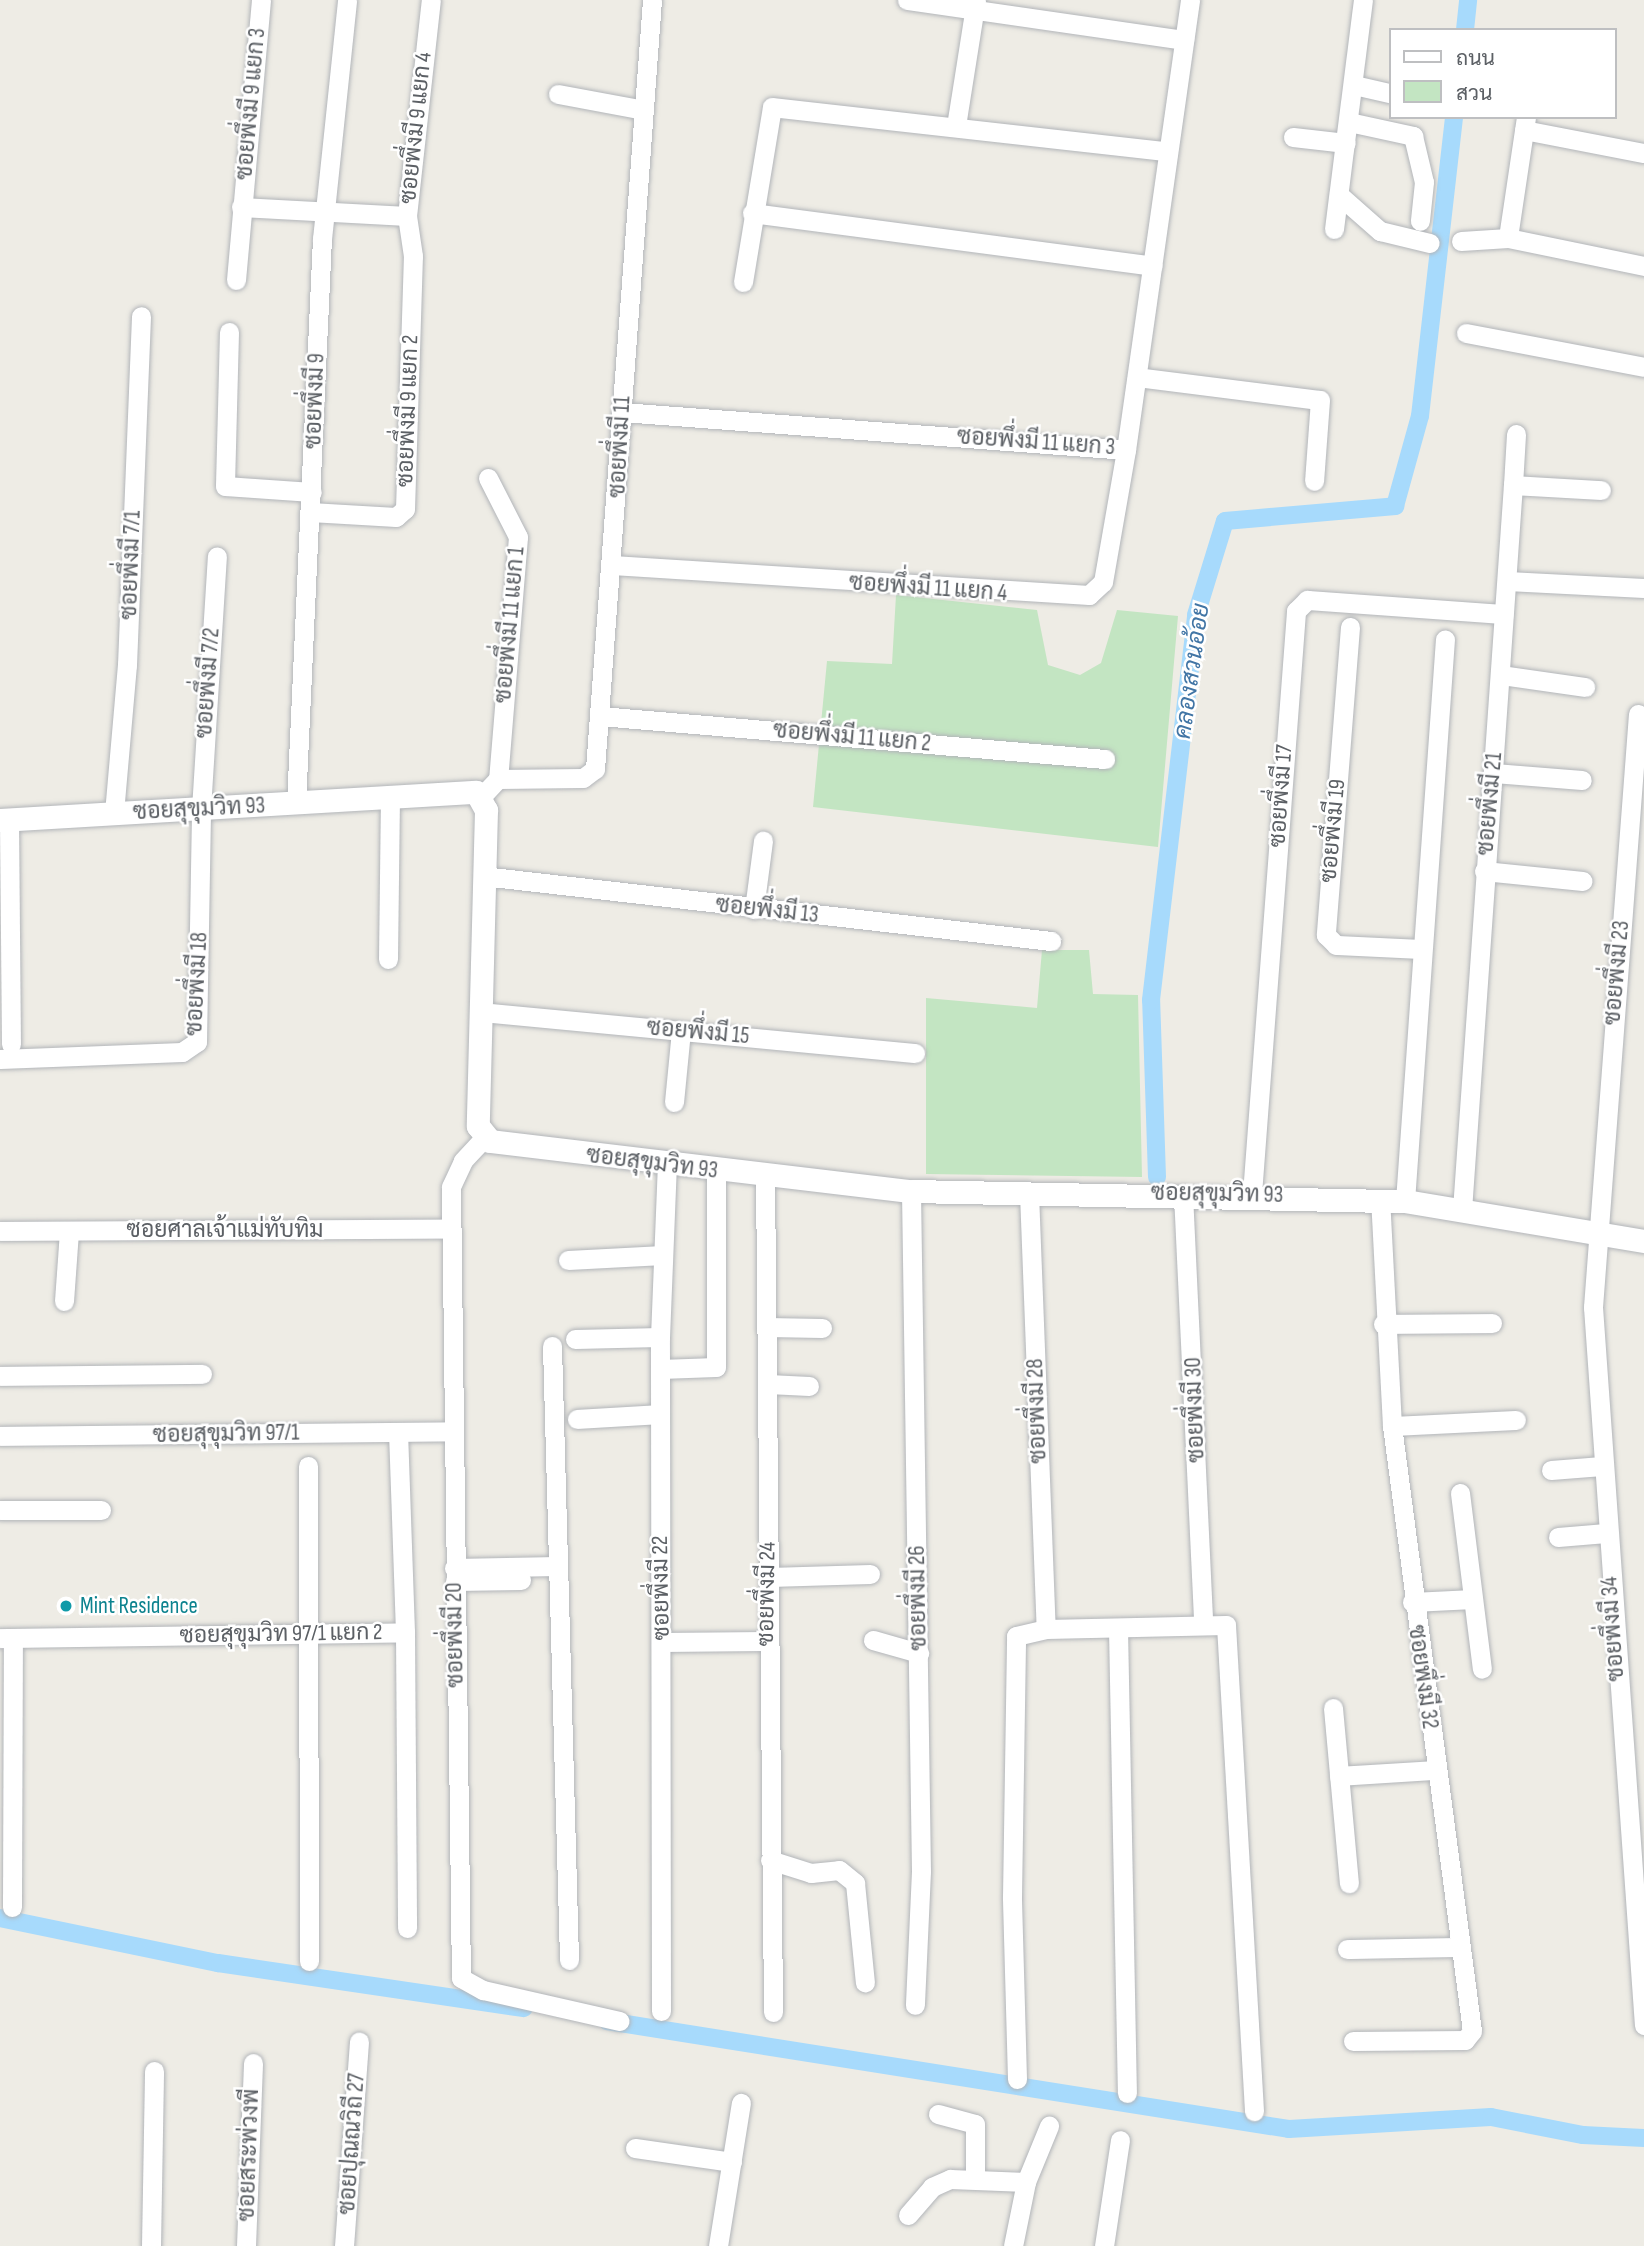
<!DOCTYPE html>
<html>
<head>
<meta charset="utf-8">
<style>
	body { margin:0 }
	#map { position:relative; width:1644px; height:2246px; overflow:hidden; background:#eeece5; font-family:"Sofia Sans Condensed",Sarabun,sans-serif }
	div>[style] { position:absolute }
	.green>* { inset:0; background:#c3e5c2 }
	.canal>* { height:18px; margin:-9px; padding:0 9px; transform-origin:9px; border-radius:9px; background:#a7dafc }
	.roads { filter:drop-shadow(0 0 2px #b2b5b9) drop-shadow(0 0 2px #b2b5b9) }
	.minor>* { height:19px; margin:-9.5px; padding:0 9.5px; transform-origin:9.5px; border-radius:9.5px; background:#fff }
	.tertiary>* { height:23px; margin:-11.5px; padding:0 11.5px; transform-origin:11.5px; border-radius:11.5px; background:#fff }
	.dots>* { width:19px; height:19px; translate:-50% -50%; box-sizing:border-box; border:4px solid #fff; border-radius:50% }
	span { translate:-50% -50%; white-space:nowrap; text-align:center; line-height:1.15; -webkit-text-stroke:5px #fff; paint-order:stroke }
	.street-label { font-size:23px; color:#5c6065 }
	.culture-label { font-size:23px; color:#0d838f }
	.left { translate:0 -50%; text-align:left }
	.water-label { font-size:24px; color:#4175a5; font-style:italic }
	.legend { position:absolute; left:1389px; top:28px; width:228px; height:91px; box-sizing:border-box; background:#fff; border:2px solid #bebfc1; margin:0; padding:9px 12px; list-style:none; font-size:21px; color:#5c6065 }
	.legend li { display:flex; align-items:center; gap:14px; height:35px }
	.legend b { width:35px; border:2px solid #bebfc1 }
</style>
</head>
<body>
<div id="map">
	<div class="green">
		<div style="clip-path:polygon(896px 595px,1037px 610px,1048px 665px,1080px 675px,1101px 663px,1117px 610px,1178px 616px,1158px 847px,813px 807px,827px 661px,892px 664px)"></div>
		<div style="clip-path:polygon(1042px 950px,1089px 950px,1093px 994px,1138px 995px,1142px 1177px,926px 1174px,926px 998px,1037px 1008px)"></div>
	</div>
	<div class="canal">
		<div style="left:1465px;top:30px;width:30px;rotate:-84deg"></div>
		<div style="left:1157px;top:1177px;width:177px;rotate:-91.9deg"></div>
		<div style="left:1151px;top:1000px;width:388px;rotate:-83.3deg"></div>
		<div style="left:1196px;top:615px;width:98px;rotate:-72.9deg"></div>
		<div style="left:1225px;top:521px;width:171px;rotate:-5deg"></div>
		<div style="left:1395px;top:506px;width:93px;rotate:-74.5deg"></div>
		<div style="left:1420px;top:416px;width:301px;rotate:-83.5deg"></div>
		<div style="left:0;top:1918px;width:223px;rotate:11.7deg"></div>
		<div style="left:218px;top:1963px;width:309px;rotate:8.4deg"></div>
		<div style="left:607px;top:2021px;width:690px;rotate:9deg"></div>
		<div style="left:1289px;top:2129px;width:202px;rotate:-3.4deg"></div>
		<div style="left:1491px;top:2117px;width:94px;rotate:11.1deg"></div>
		<div style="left:1583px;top:2135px;width:61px;rotate:2.8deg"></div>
	</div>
	<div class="roads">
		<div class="minor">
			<div style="left:907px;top:0;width:280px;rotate:8.2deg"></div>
			<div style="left:1354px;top:85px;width:37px;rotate:13deg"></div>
			<div style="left:558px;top:94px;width:87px;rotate:10.5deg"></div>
			<div style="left:1526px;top:117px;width:122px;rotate:98.5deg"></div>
			<div style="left:1508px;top:238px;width:139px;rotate:11.6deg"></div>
			<div style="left:1349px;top:122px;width:66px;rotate:12.3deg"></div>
			<div style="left:1413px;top:136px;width:47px;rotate:76.6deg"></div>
			<div style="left:1424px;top:182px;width:39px;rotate:96deg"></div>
			<div style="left:956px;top:126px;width:128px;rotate:-81deg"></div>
			<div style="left:1524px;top:130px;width:122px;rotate:10.9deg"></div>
			<div style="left:1293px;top:137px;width:53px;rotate:6.5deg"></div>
			<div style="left:1339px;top:195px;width:55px;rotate:41.3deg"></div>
			<div style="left:1380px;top:231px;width:51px;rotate:13.5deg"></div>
			<div style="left:241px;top:207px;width:166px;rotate:3.1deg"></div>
			<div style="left:407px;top:216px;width:217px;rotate:-83.7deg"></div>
			<div style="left:752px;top:213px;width:404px;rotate:7.5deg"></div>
			<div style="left:1334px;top:229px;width:231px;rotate:-82.8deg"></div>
			<div style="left:1461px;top:241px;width:47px;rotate:-3.7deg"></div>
			<div style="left:236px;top:280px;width:281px;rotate:-84.9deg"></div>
			<div style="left:743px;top:282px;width:177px;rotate:-80.6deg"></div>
			<div style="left:772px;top:107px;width:395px;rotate:6.4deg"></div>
			<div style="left:229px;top:332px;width:154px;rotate:91.5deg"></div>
			<div style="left:225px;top:486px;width:87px;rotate:3.9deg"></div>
			<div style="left:1466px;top:333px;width:181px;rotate:10.8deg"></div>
			<div style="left:1137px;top:377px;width:184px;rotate:7.2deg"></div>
			<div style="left:1320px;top:400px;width:81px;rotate:94.2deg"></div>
			<div style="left:622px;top:412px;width:505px;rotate:4.31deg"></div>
			<div style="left:1126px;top:450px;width:455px;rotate:-81.9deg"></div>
			<div style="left:488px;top:478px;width:66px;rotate:63deg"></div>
			<div style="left:518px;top:537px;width:243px;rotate:94.7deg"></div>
			<div style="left:1513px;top:485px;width:51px;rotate:-86.6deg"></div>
			<div style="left:310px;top:512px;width:86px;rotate:3.3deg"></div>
			<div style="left:396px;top:517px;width:12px;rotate:-42deg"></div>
			<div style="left:405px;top:509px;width:253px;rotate:-88.2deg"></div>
			<div style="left:413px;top:256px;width:40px;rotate:-98.5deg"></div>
			<div style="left:612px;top:565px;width:478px;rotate:3.6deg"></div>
			<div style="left:1089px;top:595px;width:19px;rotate:-43deg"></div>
			<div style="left:1103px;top:582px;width:134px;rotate:-80.1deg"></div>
			<div style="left:1507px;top:581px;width:137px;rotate:2.9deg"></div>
			<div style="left:1350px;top:627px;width:309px;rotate:94.5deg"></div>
			<div style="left:1326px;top:935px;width:14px;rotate:45deg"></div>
			<div style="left:1336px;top:945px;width:86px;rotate:2.7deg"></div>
			<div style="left:1501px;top:675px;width:85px;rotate:8.1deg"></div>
			<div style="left:1638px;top:714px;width:595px;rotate:94.34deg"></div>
			<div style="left:1593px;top:1307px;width:720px;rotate:85.94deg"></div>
			<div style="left:600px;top:716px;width:507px;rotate:4.87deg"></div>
			<div style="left:1494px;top:773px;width:88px;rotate:4.5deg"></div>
			<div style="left:482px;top:796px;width:23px;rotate:-47deg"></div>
			<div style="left:498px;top:779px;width:85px;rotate:-0.7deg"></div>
			<div style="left:583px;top:778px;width:15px;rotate:-37deg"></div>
			<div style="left:595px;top:769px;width:771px;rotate:-85.76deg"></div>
			<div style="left:296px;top:804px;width:566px;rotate:-87.37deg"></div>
			<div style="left:322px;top:239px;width:240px;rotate:-84deg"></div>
			<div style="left:114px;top:813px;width:149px;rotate:-85deg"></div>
			<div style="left:127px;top:665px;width:349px;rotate:-87.7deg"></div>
			<div style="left:9px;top:819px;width:225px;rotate:89.5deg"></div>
			<div style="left:1484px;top:871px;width:99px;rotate:5.8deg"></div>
			<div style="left:483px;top:876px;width:572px;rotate:6.53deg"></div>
			<div style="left:754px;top:909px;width:69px;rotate:-82.5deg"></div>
			<div style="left:388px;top:959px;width:159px;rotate:-89.3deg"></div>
			<div style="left:481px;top:1012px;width:436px;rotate:5.4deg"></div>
			<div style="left:0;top:1059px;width:182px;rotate:-2.2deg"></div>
			<div style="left:182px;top:1052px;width:18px;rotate:-34deg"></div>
			<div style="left:197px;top:1042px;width:233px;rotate:-89deg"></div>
			<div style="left:201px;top:809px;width:253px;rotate:-86.4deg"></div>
			<div style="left:674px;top:1102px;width:71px;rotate:-84.4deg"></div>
			<div style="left:485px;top:1137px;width:33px;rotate:133deg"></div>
			<div style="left:463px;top:1161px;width:29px;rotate:115deg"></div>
			<div style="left:451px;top:1187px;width:791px;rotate:89.28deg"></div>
			<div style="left:461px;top:1978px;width:25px;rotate:29deg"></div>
			<div style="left:483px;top:1990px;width:140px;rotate:12.8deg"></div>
			<div style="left:765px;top:1176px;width:836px;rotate:89.45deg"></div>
			<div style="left:911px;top:1191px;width:680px;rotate:89.16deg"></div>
			<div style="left:921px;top:1871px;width:134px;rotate:92.6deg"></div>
			<div style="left:1029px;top:1193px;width:436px;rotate:87.8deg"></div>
			<div style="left:1183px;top:1194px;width:431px;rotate:87.3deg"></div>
			<div style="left:1252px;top:1194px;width:585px;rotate:-85.68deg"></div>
			<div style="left:1296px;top:611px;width:16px;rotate:-45deg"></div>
			<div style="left:1307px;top:600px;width:197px;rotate:4.1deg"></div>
			<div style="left:1405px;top:1201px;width:563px;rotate:-85.93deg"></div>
			<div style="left:1462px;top:1210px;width:727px;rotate:-85.98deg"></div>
			<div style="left:1513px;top:485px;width:88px;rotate:3.3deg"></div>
			<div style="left:0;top:1231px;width:450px;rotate:-0.3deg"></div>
			<div style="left:568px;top:1260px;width:95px;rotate:-3deg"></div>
			<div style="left:64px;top:1301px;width:70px;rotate:-85.9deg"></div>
			<div style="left:1383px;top:1324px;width:109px;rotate:-0.5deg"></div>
			<div style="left:767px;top:1327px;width:55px;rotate:1deg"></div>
			<div style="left:575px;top:1339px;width:85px;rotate:-1.3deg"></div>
			<div style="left:552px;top:1346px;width:614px;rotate:88.41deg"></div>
			<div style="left:660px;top:1369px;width:56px;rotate:-2deg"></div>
			<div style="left:716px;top:1367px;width:196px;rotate:-90deg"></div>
			<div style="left:0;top:1376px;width:202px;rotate:-0.6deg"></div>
			<div style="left:768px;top:1384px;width:41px;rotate:2.8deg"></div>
			<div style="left:577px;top:1419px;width:83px;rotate:-3.4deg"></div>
			<div style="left:1392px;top:1426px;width:124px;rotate:-2.8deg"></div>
			<div style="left:0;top:1436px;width:453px;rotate:-0.6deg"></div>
			<div style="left:308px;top:1466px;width:495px;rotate:89.9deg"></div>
			<div style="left:1551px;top:1470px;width:51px;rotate:-4.5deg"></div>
			<div style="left:1460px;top:1493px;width:177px;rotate:82.9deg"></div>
			<div style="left:0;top:1510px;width:101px"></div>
			<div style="left:1558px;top:1537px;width:48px;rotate:-4.8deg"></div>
			<div style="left:454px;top:1568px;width:103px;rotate:-1.1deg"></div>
			<div style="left:769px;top:1577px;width:101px;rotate:-1.7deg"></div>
			<div style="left:455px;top:1581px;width:66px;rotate:-0.9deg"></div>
			<div style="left:1412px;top:1602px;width:61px;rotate:-2.8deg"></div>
			<div style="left:1118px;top:1628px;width:465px;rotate:88.9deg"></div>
			<div style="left:405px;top:1632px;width:296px;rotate:89.6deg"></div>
			<div style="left:0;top:1638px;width:405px;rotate:-0.8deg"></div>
			<div style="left:405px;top:1632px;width:200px;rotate:-92deg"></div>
			<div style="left:873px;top:1640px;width:48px;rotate:15.8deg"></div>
			<div style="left:662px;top:1642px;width:104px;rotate:-0.6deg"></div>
			<div style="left:1333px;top:1708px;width:176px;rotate:84.8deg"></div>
			<div style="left:1339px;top:1776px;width:96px;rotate:-3.6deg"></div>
			<div style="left:770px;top:1860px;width:43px;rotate:17.6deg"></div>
			<div style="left:811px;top:1873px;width:28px;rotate:-6deg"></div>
			<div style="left:839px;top:1870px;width:21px;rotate:39deg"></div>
			<div style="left:855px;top:1883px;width:100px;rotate:84.3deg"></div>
			<div style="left:12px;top:1907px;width:269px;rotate:-89.8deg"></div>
			<div style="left:1347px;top:1949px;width:113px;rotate:-1deg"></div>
			<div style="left:661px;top:2011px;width:674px;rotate:-90.09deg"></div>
			<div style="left:660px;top:1337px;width:171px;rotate:-87.7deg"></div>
			<div style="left:1353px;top:2041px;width:112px;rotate:-0.5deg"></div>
			<div style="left:1465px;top:2040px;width:11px;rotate:-52deg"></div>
			<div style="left:1472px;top:2031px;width:610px;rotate:-97.53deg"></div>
			<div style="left:1392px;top:1426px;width:227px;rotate:-93deg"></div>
			<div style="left:1017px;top:2079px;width:182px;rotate:-91.6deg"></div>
			<div style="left:1012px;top:1897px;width:261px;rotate:-89.1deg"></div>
			<div style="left:1016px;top:1636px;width:31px;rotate:-13deg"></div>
			<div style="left:1046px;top:1629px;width:180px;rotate:-1.3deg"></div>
			<div style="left:1226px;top:1625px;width:487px;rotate:86.7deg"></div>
			<div style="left:938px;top:2114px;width:38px;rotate:15deg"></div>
			<div style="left:975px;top:2124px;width:52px;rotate:90deg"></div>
			<div style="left:635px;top:2148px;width:98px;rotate:8.2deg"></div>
			<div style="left:908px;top:2215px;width:37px;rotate:-49deg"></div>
			<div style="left:932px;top:2187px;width:20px;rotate:-24deg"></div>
			<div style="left:950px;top:2179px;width:76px;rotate:2.3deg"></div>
			<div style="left:151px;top:2246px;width:175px;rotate:-89deg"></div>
			<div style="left:246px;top:2246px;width:183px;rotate:-87.8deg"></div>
			<div style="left:344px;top:2246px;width:205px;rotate:-85.8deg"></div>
			<div style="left:718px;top:2246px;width:145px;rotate:-80.9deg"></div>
			<div style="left:1013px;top:2246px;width:65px;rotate:-78.5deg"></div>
			<div style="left:1026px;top:2182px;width:61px;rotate:-67.7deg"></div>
			<div style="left:1104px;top:2246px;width:107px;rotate:-81.4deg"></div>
		</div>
		<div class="tertiary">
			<div style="left:0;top:820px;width:477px;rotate:-3.4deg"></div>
			<div style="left:476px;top:792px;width:21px;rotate:61deg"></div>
			<div style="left:486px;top:810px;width:316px;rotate:91.5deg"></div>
			<div style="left:478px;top:1126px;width:19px;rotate:51deg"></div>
			<div style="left:490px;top:1141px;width:424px;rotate:6.8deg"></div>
			<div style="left:911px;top:1191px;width:494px;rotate:1.2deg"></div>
			<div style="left:1405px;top:1201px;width:242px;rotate:9.5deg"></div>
		</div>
	</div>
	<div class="dots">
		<div style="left:66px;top:1606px;background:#0f9aa8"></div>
	</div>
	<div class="street-label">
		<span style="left:251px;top:104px;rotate:-85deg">ซอยพึ่งมี 9 แยก 3</span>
		<span style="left:416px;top:128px;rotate:-84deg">ซอยพึ่งมี 9 แยก 4</span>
		<span style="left:315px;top:401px;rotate:-88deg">ซอยพึ่งมี 9</span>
		<span style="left:408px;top:411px;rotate:-88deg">ซอยพึ่งมี 9 แยก 2</span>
		<span style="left:1036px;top:442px;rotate:4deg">ซอยพึ่งมี 11 แยก 3</span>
		<span style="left:620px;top:447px;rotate:-87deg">ซอยพึ่งมี 11</span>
		<span style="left:131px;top:565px;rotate:-88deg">ซอยพึ่งมี 7/1</span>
		<span style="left:928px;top:588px;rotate:4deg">ซอยพึ่งมี 11 แยก 4</span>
		<span style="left:510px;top:625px;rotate:-85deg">ซอยพึ่งมี 11 แยก 1</span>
		<span style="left:208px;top:683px;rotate:-86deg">ซอยพึ่งมี 7/2</span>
		<span style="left:852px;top:737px;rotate:5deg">ซอยพึ่งมี 11 แยก 2</span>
		<span style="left:1281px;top:796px;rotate:-86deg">ซอยพึ่งมี 17</span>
		<span style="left:1490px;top:804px;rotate:-85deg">ซอยพึ่งมี 21</span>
		<span style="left:199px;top:809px;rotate:-3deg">ซอยสุขุมวิท 93</span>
		<span style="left:1333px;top:831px;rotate:-85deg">ซอยพึ่งมี 19</span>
		<span style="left:767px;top:910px;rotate:6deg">ซอยพึ่งมี 13</span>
		<span style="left:1617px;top:973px;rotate:-85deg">ซอยพึ่งมี 23</span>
		<span style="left:197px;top:984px;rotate:-87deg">ซอยพึ่งมี 18</span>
		<span style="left:698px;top:1032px;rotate:5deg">ซอยพึ่งมี 15</span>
		<span style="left:652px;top:1163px;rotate:7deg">ซอยสุขุมวิท 93</span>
		<span style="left:1217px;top:1194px;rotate:1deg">ซอยสุขุมวิท 93</span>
		<span style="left:225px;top:1230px">ซอยศาลเจ้าแม่ทับทิม</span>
		<span style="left:1195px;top:1410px;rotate:-92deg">ซอยพึ่งมี 30</span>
		<span style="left:1037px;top:1411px;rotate:-92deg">ซอยพึ่งมี 28</span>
		<span style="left:226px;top:1434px;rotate:-1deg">ซอยสุขุมวิท 97/1</span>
		<span style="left:661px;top:1588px;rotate:-91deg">ซอยพึ่งมี 22</span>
		<span style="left:767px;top:1594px;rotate:-89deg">ซอยพึ่งมี 24</span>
		<span style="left:918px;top:1598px;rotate:-91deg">ซอยพึ่งมี 26</span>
		<span style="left:1613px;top:1629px;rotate:-94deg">ซอยพึ่งมี 34</span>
		<span style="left:281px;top:1634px;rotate:-1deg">ซอยสุขุมวิท 97/1 แยก 2</span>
		<span style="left:455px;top:1635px;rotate:-91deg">ซอยพึ่งมี 20</span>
		<span style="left:1423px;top:1677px;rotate:82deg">ซอยพึ่งมี 32</span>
		<span style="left:352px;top:2144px;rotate:-86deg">ซอยปุณณวิถี 27</span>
		<span style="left:249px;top:2155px;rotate:-88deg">ซอยสระพ่วงพี</span>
	</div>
	<div class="culture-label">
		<span class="left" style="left:80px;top:1606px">Mint Residence</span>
	</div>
	<div class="water-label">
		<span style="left:1192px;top:671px;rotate:-82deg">คลองสวนอ้อย</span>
	</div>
	<ul class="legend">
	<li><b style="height:9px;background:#fff"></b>ถนน</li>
	<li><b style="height:19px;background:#c3e5c2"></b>สวน</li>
	</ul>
</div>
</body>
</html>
